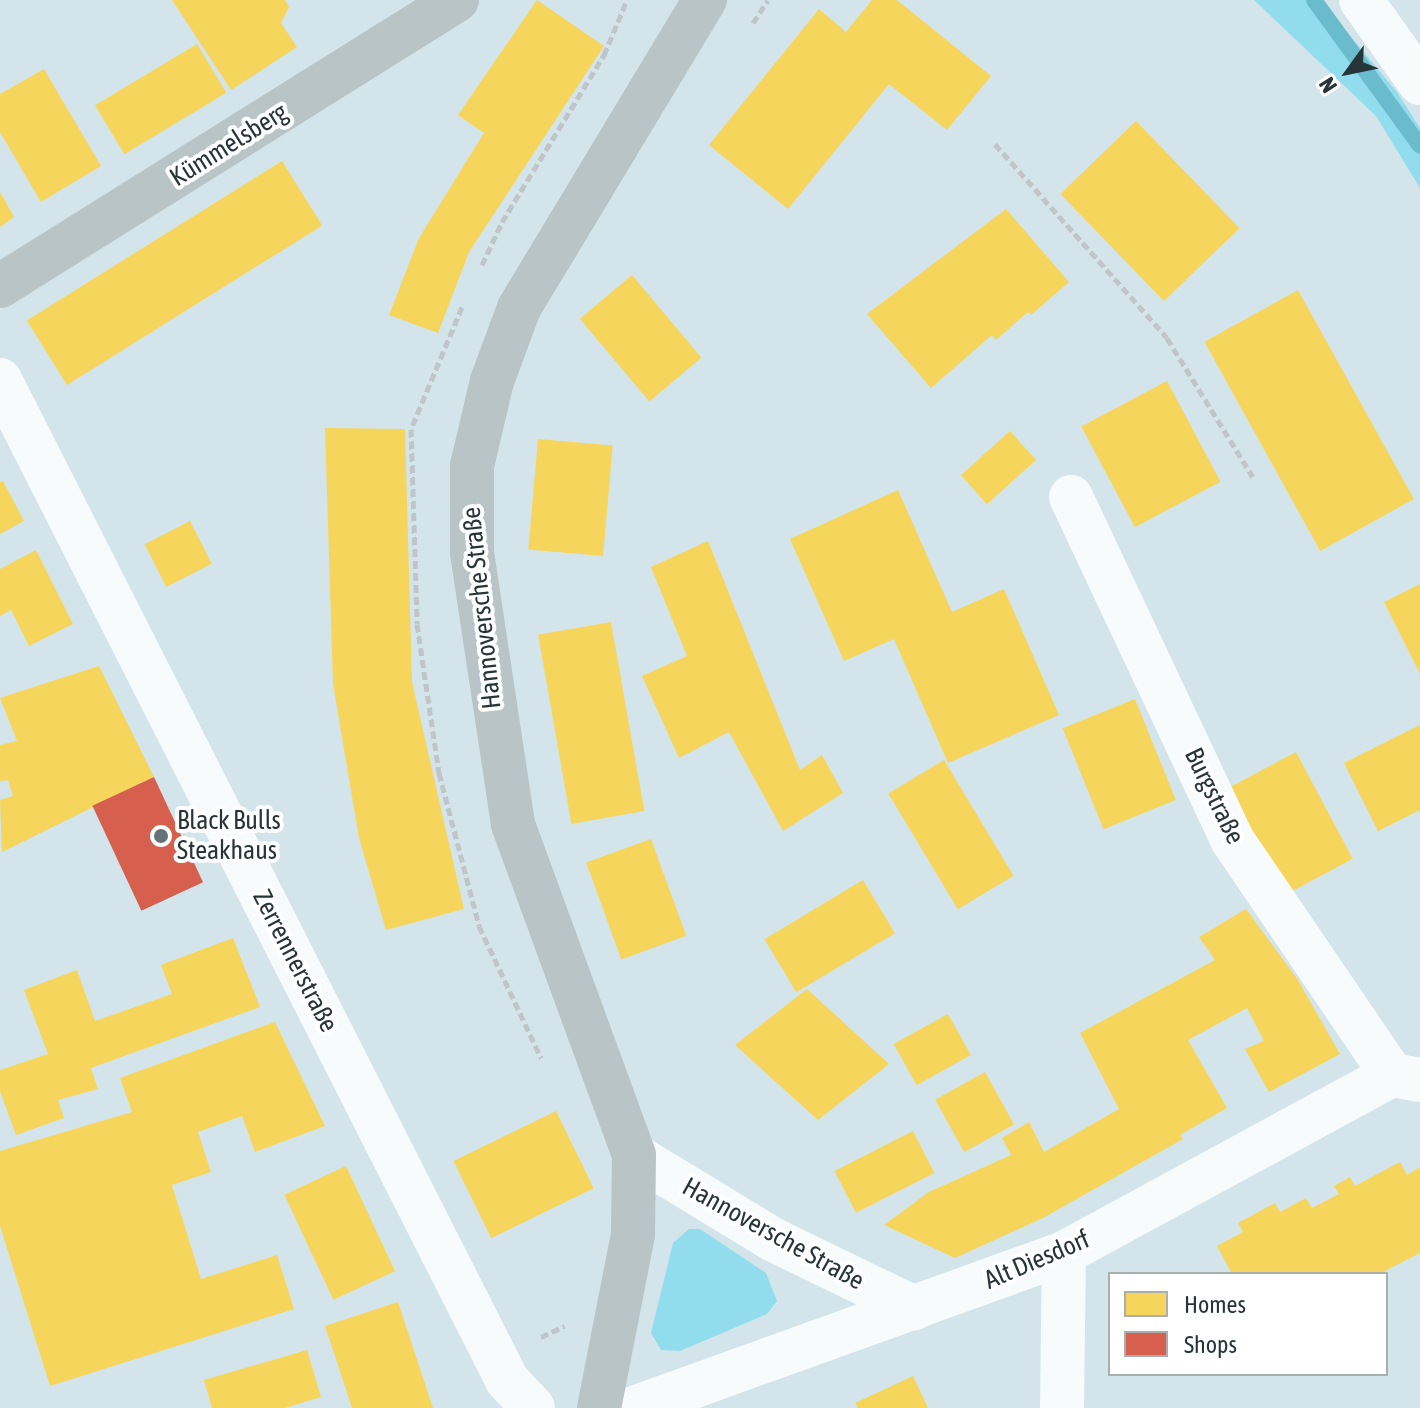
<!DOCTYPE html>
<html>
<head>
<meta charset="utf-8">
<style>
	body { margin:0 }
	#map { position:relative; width:1420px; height:1408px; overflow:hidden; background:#d3e5ea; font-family:"Asap Condensed",sans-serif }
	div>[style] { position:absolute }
	.green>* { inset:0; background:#92dded }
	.homes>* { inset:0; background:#f6d55c; transform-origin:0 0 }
	.shops>* { inset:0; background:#d6604d; transform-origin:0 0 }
	.stream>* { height:16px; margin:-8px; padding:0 8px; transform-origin:8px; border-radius:8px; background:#6abccd }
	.path>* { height:5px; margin-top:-2.5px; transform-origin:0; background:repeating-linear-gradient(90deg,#bfc5c8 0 8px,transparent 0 12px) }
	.minor>* { height:44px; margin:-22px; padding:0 22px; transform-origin:22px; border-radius:22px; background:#f8fbfc }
	.major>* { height:44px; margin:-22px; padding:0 22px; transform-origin:22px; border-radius:22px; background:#b8c4c6 }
	.dots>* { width:22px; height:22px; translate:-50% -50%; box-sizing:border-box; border:4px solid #fff; border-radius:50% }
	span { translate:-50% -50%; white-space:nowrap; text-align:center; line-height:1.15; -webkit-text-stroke:8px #fff; paint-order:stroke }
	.street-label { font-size:26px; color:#283538 }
	.poi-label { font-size:26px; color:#283538 }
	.left { translate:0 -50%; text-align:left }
	.legend { position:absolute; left:1108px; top:1272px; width:280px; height:104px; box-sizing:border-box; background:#fff; border:2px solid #a9aeaf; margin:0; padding:10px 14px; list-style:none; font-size:24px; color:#283538 }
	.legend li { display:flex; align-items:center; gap:16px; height:40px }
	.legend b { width:40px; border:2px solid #a9aeaf }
	.north { position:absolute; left:1308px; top:32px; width:80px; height:80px; -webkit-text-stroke:6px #fff; paint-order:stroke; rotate:237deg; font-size:22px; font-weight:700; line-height:32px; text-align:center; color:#283538 }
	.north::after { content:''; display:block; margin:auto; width:28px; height:36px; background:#283538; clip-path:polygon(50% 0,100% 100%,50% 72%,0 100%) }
</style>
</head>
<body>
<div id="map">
	<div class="green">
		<div style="clip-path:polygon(1254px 0,1320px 0,1397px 92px,1420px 128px,1420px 188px,1376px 116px)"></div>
		<div style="clip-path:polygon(689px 1229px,700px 1229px,766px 1273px,777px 1301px,767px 1314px,680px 1351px,661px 1350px,651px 1333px,673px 1243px)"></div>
	</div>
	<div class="homes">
		<div style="clip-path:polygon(172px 0,285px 0,289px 7px,281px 23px,297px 47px,231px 90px)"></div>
		<div style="clip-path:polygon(537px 0,604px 46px,469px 252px,438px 333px,389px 315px,419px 238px,484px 133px,458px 115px)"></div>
		<div style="clip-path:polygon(872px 0,897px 0,991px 76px,947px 130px,889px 84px,788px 209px,709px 145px,819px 9px,846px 32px)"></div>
		<div style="left:197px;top:44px;width:57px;height:119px;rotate:59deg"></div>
		<div style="clip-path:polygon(44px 69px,101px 166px,41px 202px,0 132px,0 94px)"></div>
		<div style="left:1136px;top:121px;width:149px;height:105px;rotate:46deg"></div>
		<div style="left:282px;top:161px;width:76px;height:301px;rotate:58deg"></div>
		<div style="clip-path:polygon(0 192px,14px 217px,0 227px)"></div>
		<div style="clip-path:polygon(1006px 209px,1069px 282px,1031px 315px,1028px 312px,996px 340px,992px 335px,931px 388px,867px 314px)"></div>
		<div style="left:632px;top:275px;width:108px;height:68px;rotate:50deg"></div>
		<div style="left:1298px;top:290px;width:239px;height:107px;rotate:61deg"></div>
		<div style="left:1167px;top:381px;width:114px;height:97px;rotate:62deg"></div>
		<div style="clip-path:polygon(325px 428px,405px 429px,412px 682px,464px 909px,386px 930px,359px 838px,333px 684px)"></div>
		<div style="left:1010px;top:431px;width:39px;height:66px;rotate:48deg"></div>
		<div style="left:538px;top:439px;width:75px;height:111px;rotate:5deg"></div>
		<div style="clip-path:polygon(3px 481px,24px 521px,0 534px,0 482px)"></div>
		<div style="clip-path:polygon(898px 490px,952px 612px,1004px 589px,1059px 715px,948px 763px,894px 639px,844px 661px,790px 539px)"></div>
		<div style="left:190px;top:521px;width:48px;height:51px;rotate:63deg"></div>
		<div style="clip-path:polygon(708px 541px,800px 770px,822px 755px,843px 793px,783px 831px,729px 732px,679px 758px,642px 676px,687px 656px,651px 567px)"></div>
		<div style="clip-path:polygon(36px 550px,73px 624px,29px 646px,11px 610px,0 616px,0 569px)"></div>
		<div style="clip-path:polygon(1420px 584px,1420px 674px,1384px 602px)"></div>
		<div style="left:611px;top:622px;width:192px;height:74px;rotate:80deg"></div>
		<div style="clip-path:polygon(99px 666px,154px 777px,2px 852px,0 800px,13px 796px,8px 780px,0 781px,0 745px,17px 741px,0 698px)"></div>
		<div style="left:1135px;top:699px;width:109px;height:78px;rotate:68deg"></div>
		<div style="clip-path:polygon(1420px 725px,1420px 810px,1378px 831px,1344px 763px)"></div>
		<div style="left:1296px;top:752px;width:121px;height:76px;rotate:62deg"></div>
		<div style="left:944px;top:760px;width:135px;height:65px;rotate:59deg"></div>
		<div style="left:651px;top:839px;width:103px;height:69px;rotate:70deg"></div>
		<div style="left:863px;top:880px;width:62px;height:115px;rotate:59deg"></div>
		<div style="clip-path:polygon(1246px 909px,1298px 980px,1340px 1054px,1269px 1092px,1245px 1049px,1264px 1041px,1247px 1008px,1188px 1040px,1227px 1108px,1180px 1135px,1183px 1139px,1043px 1218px,955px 1258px,884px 1225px,929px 1192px,1011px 1155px,1002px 1138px,1029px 1122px,1044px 1152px,1119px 1109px,1080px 1033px,1215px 960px,1199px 937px)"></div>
		<div style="clip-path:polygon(233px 938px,260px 1007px,91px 1068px,98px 1089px,58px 1100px,64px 1118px,16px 1135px,0 1091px,0 1070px,48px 1054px,24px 990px,77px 970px,95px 1021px,172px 994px,161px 965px)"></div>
		<div style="clip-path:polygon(807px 989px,889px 1064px,818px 1120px,735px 1045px)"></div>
		<div style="left:948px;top:1014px;width:47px;height:62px;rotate:61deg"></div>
		<div style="clip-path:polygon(275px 1022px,325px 1126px,255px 1152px,242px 1116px,198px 1132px,211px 1172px,172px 1185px,201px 1279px,277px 1255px,294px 1309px,50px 1386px,0 1226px,0 1151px,132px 1112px,120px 1078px)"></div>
		<div style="left:985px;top:1072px;width:60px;height:57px;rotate:61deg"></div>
		<div style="left:556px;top:1111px;width:86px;height:114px;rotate:64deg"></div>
		<div style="left:913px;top:1131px;width:47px;height:88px;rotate:63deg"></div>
		<div style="clip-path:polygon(1400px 1162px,1407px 1175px,1420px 1167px,1420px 1253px,1379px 1274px,1232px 1274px,1217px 1246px,1243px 1232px,1238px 1223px,1275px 1203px,1280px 1212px,1306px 1198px,1312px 1208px,1339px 1194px,1334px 1186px,1350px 1177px,1355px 1186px)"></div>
		<div style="left:346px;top:1166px;width:116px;height:68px;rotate:65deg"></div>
		<div style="clip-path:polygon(398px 1302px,433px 1408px,352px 1408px,325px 1326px)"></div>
		<div style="clip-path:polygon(307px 1350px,321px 1397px,285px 1408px,212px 1408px,204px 1380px)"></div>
		<div style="clip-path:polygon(913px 1376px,928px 1408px,858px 1408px,855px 1403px)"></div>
	</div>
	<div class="shops">
		<div style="left:154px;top:777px;width:116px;height:68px;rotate:65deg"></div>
	</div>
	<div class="stream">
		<div style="left:1314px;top:0;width:180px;rotate:54deg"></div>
	</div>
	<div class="path">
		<div style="left:753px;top:23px;width:27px;rotate:-57deg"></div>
		<div style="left:995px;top:144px;width:259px;rotate:48.4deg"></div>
		<div style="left:1167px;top:338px;width:163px;rotate:58.3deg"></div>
		<div style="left:482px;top:265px;width:47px;rotate:-65.1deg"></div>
		<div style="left:502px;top:222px;width:196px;rotate:-58.6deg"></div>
		<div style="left:604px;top:55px;width:60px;rotate:-67.3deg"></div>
		<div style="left:462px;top:307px;width:132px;rotate:112.7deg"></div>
		<div style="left:411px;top:429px;width:195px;rotate:88.2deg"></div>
		<div style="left:417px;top:624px;width:151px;rotate:81.6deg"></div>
		<div style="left:439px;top:773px;width:158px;rotate:75.3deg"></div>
		<div style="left:479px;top:926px;width:146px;rotate:64.8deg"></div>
		<div style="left:541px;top:1337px;width:26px;rotate:-25deg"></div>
	</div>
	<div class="minor">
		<div style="left:1361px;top:0;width:102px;rotate:54.6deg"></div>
		<div style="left:0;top:380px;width:1121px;rotate:63.11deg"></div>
		<div style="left:507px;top:1380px;width:38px;rotate:47deg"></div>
		<div style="left:1071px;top:497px;width:380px;rotate:64.8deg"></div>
		<div style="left:1233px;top:841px;width:283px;rotate:55.8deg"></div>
		<div style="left:634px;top:1155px;width:164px;rotate:31.3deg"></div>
		<div style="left:774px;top:1240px;width:156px;rotate:25.9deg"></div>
		<div style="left:634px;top:1408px;width:457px;rotate:-19.8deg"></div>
		<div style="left:1064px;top:1253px;width:373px;rotate:-28.5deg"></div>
		<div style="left:1392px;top:1075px;width:28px;rotate:10deg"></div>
		<div style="left:1062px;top:1408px;width:155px;rotate:-89.3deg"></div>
	</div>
	<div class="major">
		<div style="left:0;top:286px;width:539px;rotate:-32.04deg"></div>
		<div style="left:599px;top:1408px;width:177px;rotate:-78.9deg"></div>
		<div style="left:633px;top:1234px;width:79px;rotate:-89.3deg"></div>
		<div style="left:634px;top:1155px;width:352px;rotate:-110.1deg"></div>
		<div style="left:513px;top:824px;width:275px;rotate:-98.6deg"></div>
		<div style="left:472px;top:552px;width:86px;rotate:-90deg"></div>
		<div style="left:472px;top:466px;width:87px;rotate:-76.8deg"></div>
		<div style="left:492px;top:381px;width:78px;rotate:-69.7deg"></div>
		<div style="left:519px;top:308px;width:360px;rotate:-58.9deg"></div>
	</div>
	<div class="dots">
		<div style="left:161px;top:836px;background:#647376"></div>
	</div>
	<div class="street-label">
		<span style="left:229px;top:145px;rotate:-32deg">Kümmelsberg</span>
		<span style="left:482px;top:608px;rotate:-96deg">Hannoversche Straße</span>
		<span style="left:1214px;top:796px;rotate:64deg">Burgstraße</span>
		<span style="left:295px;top:961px;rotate:63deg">Zerrennerstraße</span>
		<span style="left:773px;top:1234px;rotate:29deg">Hannoversche Straße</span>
		<span style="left:1037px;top:1260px;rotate:-23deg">Alt Diesdorf</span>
	</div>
	<div class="poi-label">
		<span class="left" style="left:177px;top:836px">Black Bulls<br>Steakhaus</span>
	</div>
	<ul class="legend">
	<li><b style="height:22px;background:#f6d55c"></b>Homes</li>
	<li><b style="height:22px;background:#d6604d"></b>Shops</li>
	</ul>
	<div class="north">N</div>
</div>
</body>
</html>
